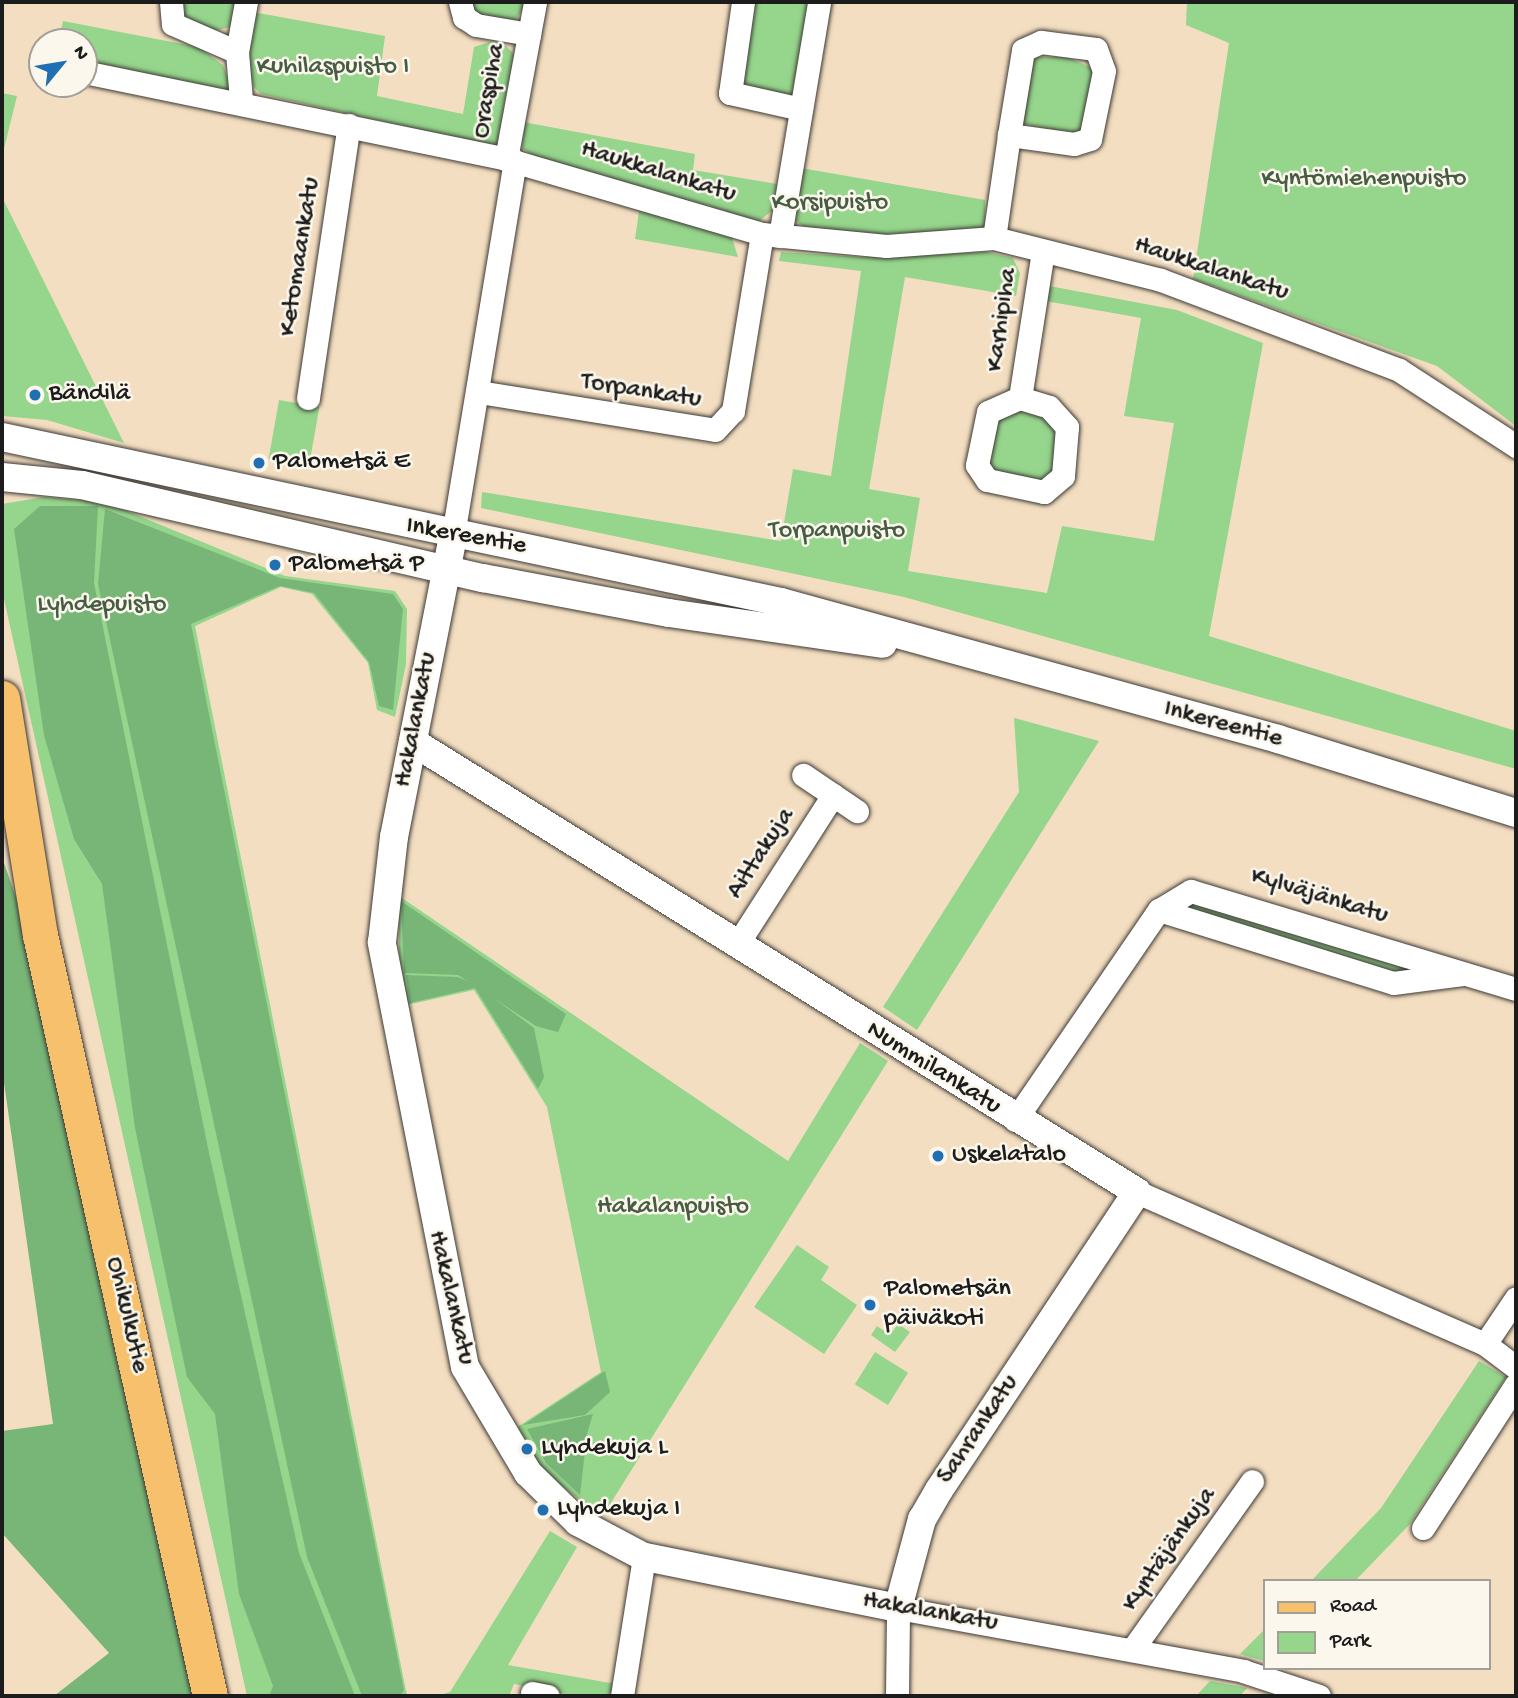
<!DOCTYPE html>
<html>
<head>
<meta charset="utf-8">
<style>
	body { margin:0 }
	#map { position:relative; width:1518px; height:1698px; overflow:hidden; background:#f4dec1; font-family:"Gochi Hand",sans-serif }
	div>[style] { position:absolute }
	.green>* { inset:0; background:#96d58c; transform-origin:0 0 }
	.forest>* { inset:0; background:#78b678 }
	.roads { filter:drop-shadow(0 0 2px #3c3935) drop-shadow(0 0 2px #3c3935) }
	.minor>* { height:23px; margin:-11.5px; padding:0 11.5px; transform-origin:11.5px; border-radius:11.5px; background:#fff }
	.tertiary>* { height:28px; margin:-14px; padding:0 14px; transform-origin:14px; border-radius:14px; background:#fff }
	.primary>* { height:35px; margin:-17.5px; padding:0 17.5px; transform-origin:17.5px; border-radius:17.5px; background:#f7c06c }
	.dots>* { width:19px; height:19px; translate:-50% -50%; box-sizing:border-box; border:4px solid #fbf7ec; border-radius:50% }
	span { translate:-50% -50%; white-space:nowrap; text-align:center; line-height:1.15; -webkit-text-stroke:5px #fbf7ec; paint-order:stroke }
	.park-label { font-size:26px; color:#475d43 }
	.street-label { font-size:26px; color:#1c1c1c }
	.poi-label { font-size:26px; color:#1c1c1c }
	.left { translate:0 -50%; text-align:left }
	.frame { position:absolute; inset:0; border:4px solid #1c1c1c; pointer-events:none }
	.legend { position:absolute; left:1263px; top:1579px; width:228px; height:91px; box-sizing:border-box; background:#fbf7ec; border:2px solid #a29f99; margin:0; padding:9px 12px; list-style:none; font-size:21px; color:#1c1c1c }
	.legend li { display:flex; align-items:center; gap:14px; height:35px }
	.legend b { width:35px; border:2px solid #a29f99 }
	.north { position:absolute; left:28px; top:28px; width:70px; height:70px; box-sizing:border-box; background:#fbf7ec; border:2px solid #a29f99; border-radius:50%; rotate:60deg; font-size:19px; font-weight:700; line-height:28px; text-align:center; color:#1c1c1c }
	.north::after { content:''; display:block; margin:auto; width:24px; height:32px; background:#1f6fb2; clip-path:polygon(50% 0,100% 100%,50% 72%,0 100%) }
</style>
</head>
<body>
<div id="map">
	<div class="green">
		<div style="clip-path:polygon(180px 2px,240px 2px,235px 26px,205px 33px,186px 23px)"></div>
		<div style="clip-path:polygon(467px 2px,527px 2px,515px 21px,483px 18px)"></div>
		<div style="clip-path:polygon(749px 2px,812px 2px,795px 94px,787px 98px,740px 89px)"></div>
		<div style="clip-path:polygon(1187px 2px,1516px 2px,1516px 426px,1437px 366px,1193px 279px,1229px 43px,1186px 25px)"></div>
		<div style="clip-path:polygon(252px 12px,385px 36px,377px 96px,463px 114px,474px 47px,493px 41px,506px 46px,514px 54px,497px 147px,261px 94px,253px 86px,246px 52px)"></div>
		<div style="clip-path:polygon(63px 21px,198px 47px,223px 65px,232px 91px,84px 64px,84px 42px,58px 42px)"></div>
		<div style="clip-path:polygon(1038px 57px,1066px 57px,1095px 69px,1083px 130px,1074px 135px,1020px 123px,1030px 63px)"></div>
		<div style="clip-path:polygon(2px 93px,17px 96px,2px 157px)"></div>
		<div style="clip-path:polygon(523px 122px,695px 154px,693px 170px,777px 184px,773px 210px,758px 222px,538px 159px,522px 148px)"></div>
		<div style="clip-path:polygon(801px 168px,985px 200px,985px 225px,977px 232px,873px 237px,808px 230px,795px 220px,792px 201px)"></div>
		<div style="clip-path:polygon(2px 197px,124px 443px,47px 420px,2px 416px)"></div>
		<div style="clip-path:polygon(640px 205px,731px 235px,738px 257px,635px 239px)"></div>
		<div style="clip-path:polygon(781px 252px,862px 257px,987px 252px,1013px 258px,1020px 273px,1016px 296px,905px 277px,869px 489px,920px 498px,908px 571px,1047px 593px,1062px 526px,1154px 541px,1174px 423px,1124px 416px,1141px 318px,1040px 300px,1044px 285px,1177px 310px,1263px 343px,1209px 636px,1516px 731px,1516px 769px,904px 597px,481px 508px,482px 492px,781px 541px,793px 469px,831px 476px,861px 271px,779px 261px)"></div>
		<div style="left:279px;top:400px;width:41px;height:60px;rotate:10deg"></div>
		<div style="clip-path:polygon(1014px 410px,1048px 418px,1058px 431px,1054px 474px,1046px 482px,1008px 482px,986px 466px,993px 418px)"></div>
		<div style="clip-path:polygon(44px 497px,105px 502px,285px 576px,395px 591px,407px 609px,406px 664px,395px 717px,377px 710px,368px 663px,312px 594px,281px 587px,195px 626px,407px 1696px,247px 1696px,2px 590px,2px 504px)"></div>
		<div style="clip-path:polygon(1014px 718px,1099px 741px,917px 1030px,883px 1007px,1019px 792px)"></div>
		<div style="clip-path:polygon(1191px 891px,1466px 973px,1393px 983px,1170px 901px)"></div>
		<div style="clip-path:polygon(399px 896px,788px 1161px,860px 1043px,888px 1061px,602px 1517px,540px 1469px,516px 1428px,601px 1372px,547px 1107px,474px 990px,407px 1005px,399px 953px)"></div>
		<div style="clip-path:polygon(797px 1245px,829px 1267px,821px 1280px,857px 1305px,824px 1354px,754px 1307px)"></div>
		<div style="clip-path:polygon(898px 1324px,910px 1332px,895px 1352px,871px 1335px,877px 1326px,890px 1335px)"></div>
		<div style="left:875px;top:1352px;width:39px;height:38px;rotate:32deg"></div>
		<div style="clip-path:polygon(1479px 1361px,1506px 1377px,1409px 1525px,1355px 1581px,1311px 1581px,1381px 1508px)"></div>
		<div style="clip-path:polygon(550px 1531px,577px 1547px,508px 1665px,616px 1684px,613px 1689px,607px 1696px,575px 1696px,514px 1684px,509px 1696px,437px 1696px,450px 1692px)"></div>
		<div style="clip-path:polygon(1264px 1630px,1264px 1661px,1240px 1654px)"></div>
		<div style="clip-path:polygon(1210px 1681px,1247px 1688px,1240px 1696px,1196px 1696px)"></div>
	</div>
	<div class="forest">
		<div style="clip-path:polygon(40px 506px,98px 506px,94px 583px,209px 1153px,299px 1553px,355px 1696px,269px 1696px,273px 1686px,239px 1594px,215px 1414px,187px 1377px,135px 1128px,102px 884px,74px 839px,44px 735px,14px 529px)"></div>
		<div style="clip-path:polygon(105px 509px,280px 578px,393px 594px,403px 609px,393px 710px,379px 706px,369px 662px,314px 593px,280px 586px,191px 624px,404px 1690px,400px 1696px,362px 1696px,307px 1557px,98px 584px)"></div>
		<div style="clip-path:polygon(2px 857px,33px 947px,197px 1696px,54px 1696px,109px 1653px,2px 1533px,2px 1431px,53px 1424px,2px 1069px)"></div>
		<div style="clip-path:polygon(401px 901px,566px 1014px,558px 1032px,536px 1026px,458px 975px,404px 973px)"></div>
		<div style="clip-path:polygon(406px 975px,458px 977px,476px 985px,534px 1028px,544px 1077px,538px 1089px,475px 988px,410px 1003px)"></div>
		<div style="clip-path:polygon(605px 1371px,610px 1392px,585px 1415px,523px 1425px)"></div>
		<div style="clip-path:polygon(593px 1414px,587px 1434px,580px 1495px,546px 1463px,527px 1429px)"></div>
	</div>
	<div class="roads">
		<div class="minor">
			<div style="left:171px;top:2px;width:22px;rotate:85deg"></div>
			<div style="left:173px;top:24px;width:70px;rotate:23.6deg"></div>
			<div style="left:460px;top:2px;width:16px;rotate:75deg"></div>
			<div style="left:464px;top:17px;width:14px;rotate:34deg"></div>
			<div style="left:476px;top:25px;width:54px;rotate:9.6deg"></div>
			<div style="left:743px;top:2px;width:92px;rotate:98.1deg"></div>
			<div style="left:730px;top:93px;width:73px;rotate:12.7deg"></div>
			<div style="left:84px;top:72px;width:431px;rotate:11.6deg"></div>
			<div style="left:506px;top:159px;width:267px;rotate:16.3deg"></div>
			<div style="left:762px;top:234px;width:125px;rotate:5.5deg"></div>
			<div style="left:886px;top:246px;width:108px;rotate:-4.2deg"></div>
			<div style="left:994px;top:238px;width:172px;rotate:14.1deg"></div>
			<div style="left:1161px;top:280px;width:254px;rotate:20.7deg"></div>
			<div style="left:1399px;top:370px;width:140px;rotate:33deg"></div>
			<div style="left:241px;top:100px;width:48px;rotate:-94.8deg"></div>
			<div style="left:237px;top:52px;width:51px;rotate:-79.8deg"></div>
			<div style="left:506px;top:159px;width:160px;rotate:-79.5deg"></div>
			<div style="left:780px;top:236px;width:237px;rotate:-80.5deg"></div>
			<div style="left:994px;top:238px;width:104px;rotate:-81.7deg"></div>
			<div style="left:1009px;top:135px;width:86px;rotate:-80.6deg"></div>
			<div style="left:1023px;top:50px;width:20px;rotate:-24deg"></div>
			<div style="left:1041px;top:42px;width:55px;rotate:7.3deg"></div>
			<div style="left:1096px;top:49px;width:23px;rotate:70deg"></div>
			<div style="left:1104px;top:71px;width:69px;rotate:101.6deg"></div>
			<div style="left:1090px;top:139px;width:17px;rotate:163deg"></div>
			<div style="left:1074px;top:144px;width:66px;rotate:-172.1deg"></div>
			<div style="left:479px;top:392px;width:239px;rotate:9.1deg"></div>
			<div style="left:715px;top:430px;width:26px;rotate:-47deg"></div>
			<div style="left:733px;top:411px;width:179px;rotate:-80.7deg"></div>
			<div style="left:308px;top:398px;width:276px;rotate:-81.5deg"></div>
			<div style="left:1020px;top:398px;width:30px;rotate:17deg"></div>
			<div style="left:1049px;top:407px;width:27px;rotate:48deg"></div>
			<div style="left:1067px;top:427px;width:49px;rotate:94.7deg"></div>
			<div style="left:1063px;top:476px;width:25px;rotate:140deg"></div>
			<div style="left:1044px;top:492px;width:58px;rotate:-168.1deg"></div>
			<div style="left:987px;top:480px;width:18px;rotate:-124deg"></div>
			<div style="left:977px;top:465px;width:54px;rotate:-78.3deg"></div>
			<div style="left:988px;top:412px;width:35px;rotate:-24deg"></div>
			<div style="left:1020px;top:398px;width:149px;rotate:-81.1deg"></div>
			<div style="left:453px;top:535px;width:379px;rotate:-80.6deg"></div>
			<div style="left:833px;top:795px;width:29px;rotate:34deg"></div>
			<div style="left:1159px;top:910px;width:245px;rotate:17.3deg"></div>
			<div style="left:1393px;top:983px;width:70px;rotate:-7.4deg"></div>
			<div style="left:738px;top:943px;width:176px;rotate:-57.3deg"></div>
			<div style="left:833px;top:795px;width:36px;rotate:-146deg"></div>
			<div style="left:1015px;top:1120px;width:255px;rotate:-55.6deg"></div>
			<div style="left:1159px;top:910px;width:37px;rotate:-31deg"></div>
			<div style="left:1191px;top:891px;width:339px;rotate:16.8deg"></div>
			<div style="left:1137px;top:1192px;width:380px;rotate:23.6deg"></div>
			<div style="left:1485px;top:1344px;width:39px;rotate:37deg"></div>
			<div style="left:1485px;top:1344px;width:55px;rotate:-56deg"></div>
			<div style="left:1423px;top:1528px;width:171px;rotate:-57.1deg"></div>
			<div style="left:1132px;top:1650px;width:207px;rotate:-54.6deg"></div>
			<div style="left:532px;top:1693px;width:16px;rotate:11deg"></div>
			<div style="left:622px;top:1696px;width:141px;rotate:-81deg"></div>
			<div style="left:897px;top:1696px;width:88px;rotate:-89.3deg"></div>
			<div style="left:898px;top:1608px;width:351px;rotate:10.3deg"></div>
			<div style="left:1243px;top:1671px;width:80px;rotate:18.2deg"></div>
		</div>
		<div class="tertiary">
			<div style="left:2px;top:437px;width:796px;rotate:11.96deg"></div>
			<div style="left:781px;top:602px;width:516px;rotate:15.41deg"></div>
			<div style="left:1278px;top:739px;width:249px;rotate:17.3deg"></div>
			<div style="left:2px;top:477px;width:80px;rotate:5.7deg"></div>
			<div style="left:82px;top:485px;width:412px;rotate:13.1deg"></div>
			<div style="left:483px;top:578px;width:189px;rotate:10.7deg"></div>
			<div style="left:669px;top:613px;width:216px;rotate:8.2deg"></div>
			<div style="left:413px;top:742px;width:852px;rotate:31.86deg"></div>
			<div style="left:1137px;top:1192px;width:358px;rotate:123.6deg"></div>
			<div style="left:939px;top:1490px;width:34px;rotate:120deg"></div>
			<div style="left:922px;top:1519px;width:92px;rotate:105.1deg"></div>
			<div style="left:898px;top:1608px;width:259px;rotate:-168.6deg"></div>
			<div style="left:644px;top:1557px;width:75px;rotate:-152.1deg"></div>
			<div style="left:578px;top:1522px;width:70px;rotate:-135.6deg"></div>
			<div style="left:528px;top:1473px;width:123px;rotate:-120.7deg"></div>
			<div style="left:465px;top:1367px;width:433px;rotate:-101.1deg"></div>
			<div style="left:382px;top:942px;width:106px;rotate:-83.5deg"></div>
			<div style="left:394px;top:837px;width:308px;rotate:-78.9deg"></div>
		</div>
		<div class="primary">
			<div style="left:2px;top:698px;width:240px;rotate:80.9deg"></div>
			<div style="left:40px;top:935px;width:780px;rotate:77.41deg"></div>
		</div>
	</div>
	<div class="dots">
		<div style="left:35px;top:395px;background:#1f6fb2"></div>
		<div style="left:259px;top:463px;background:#1f6fb2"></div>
		<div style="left:275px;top:565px;background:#1f6fb2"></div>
		<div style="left:938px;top:1156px;background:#1f6fb2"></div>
		<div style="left:870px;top:1305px;background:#1f6fb2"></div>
		<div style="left:527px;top:1449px;background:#1f6fb2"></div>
		<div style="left:543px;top:1510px;background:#1f6fb2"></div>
	</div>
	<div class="park-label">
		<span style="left:333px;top:68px">Kuhilaspuisto I</span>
		<span style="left:1364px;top:180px">Kyntömiehenpuisto</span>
		<span style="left:830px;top:204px">Korsipuisto</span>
		<span style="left:837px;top:532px">Torpanpuisto</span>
		<span style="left:102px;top:606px">Lyhdepuisto</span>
		<span style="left:673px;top:1208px">Hakalanpuisto</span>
	</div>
	<div class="street-label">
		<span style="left:490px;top:91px;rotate:-80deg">Oraspiha</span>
		<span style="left:658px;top:173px;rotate:17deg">Haukkalankatu</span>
		<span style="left:301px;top:257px;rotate:-81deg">Ketomaankatu</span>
		<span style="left:1211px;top:270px;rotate:18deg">Haukkalankatu</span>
		<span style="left:1003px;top:320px;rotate:-82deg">Karhipiha</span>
		<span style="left:641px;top:392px;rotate:9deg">Torpankatu</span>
		<span style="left:466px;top:537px;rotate:10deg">Inkereentie</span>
		<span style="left:417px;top:720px;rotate:-79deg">Hakalankatu</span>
		<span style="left:1223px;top:725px;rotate:15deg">Inkereentie</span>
		<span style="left:762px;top:854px;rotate:-57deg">Aittakuja</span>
		<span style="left:1319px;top:897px;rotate:17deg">Kylväjänkatu</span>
		<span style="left:933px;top:1069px;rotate:32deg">Nummilankatu</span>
		<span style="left:450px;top:1298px;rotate:77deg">Hakalankatu</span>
		<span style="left:126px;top:1315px;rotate:77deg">Ohikulkutie</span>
		<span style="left:979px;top:1430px;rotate:-56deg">Sahrankatu</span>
		<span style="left:1170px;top:1550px;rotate:-55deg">Kyntäjänkuja</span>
		<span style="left:930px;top:1613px;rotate:10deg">Hakalankatu</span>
	</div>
	<div class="poi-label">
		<span class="left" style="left:49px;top:395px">Bändilä</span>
		<span class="left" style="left:273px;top:463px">Palometsä E</span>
		<span class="left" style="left:289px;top:565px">Palometsä P</span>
		<span class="left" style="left:952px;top:1156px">Uskelatalo</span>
		<span class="left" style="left:884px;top:1305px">Palometsän<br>päiväkoti</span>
		<span class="left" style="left:541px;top:1449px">Lyhdekuja L</span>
		<span class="left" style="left:557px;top:1510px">Lyhdekuja I</span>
	</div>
	<div class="frame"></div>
	<ul class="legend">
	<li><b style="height:9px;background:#f7c06c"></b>Road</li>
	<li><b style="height:19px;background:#96d58c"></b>Park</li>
	</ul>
	<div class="north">N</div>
</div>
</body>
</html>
